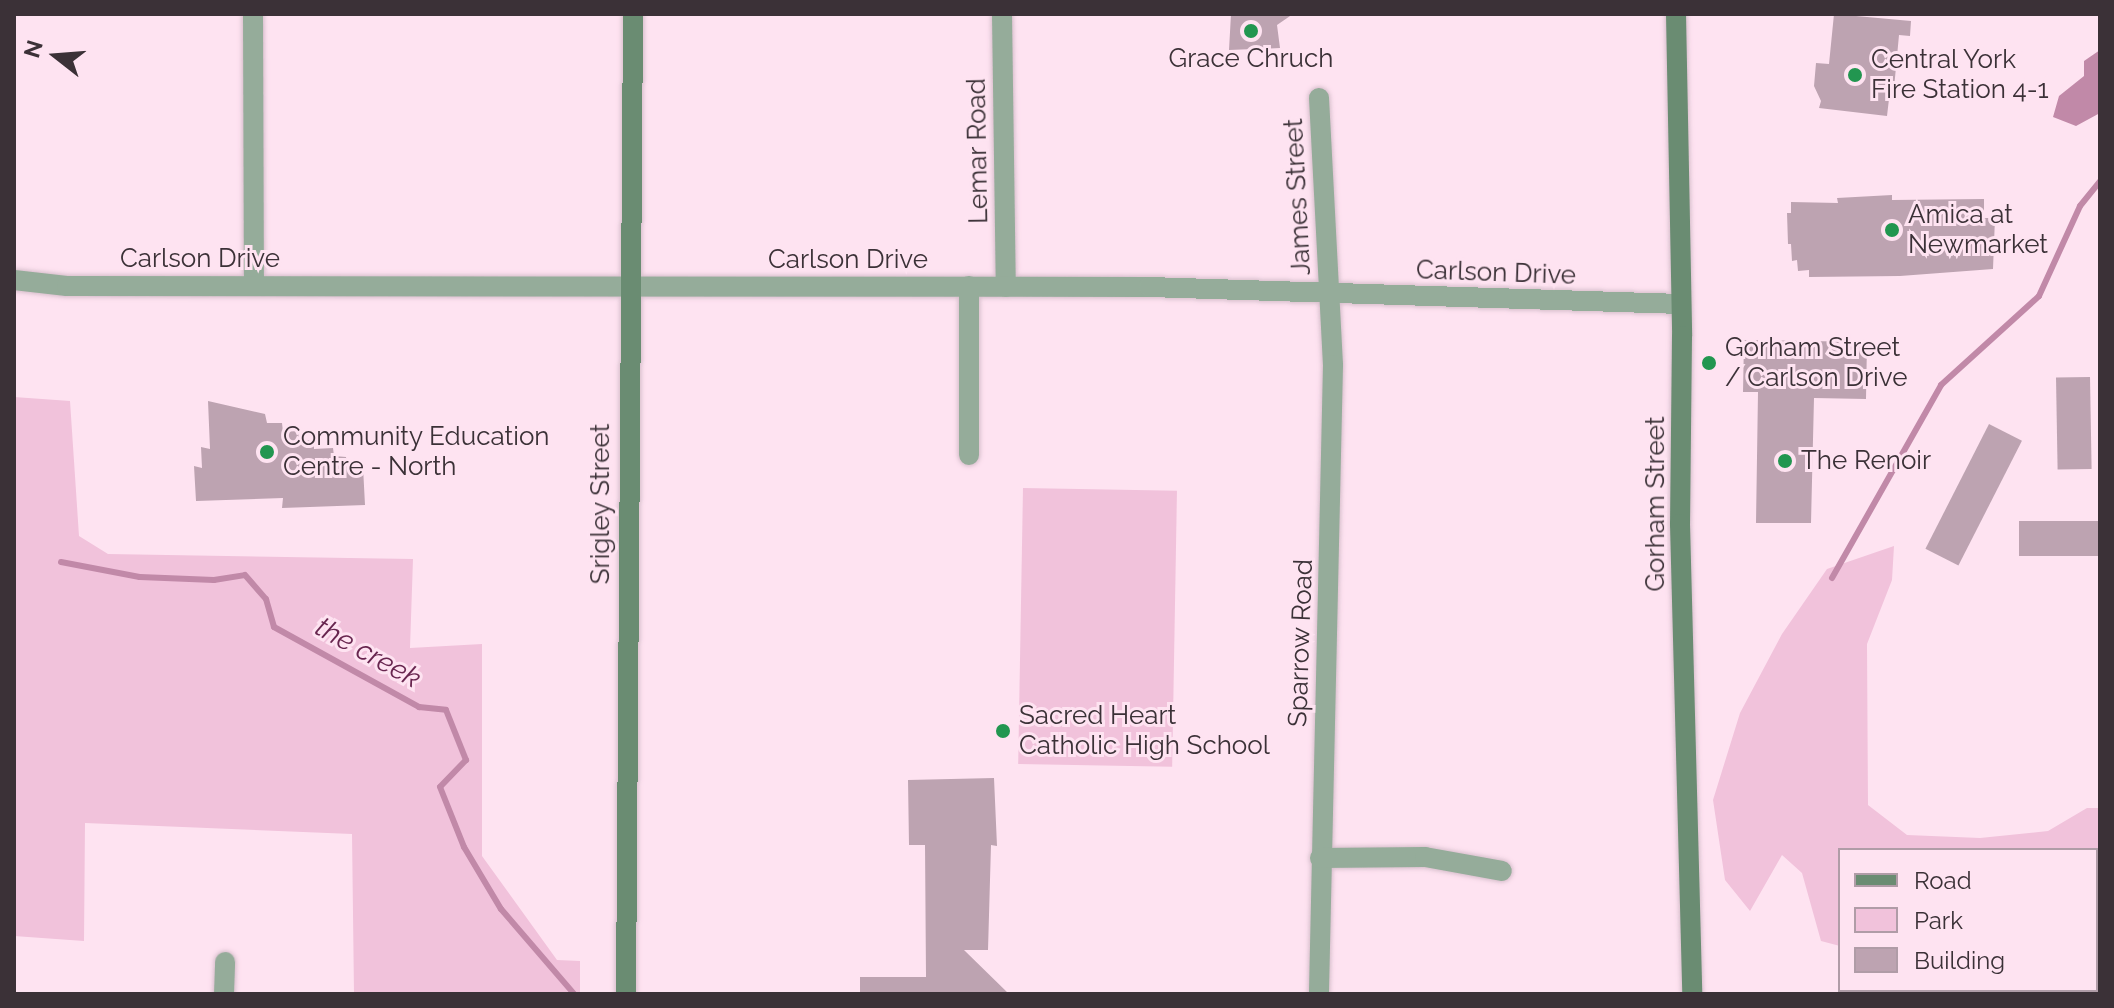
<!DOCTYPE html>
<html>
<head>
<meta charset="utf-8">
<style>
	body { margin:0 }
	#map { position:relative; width:2114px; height:1008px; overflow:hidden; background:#fee3f1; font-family:Raleway,sans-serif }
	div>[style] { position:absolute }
	.green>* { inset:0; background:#f1c2db; transform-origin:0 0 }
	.water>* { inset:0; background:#c189a8 }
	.stream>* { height:6px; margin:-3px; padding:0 3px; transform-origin:3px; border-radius:3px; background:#c189a8 }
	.building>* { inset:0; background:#bda3b1; transform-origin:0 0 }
	.roads { filter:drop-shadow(0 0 2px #d7bfcc) drop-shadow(0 0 2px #d7bfcc) }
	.street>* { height:20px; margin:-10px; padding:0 10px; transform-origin:10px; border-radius:10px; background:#95ac9a }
	.secondary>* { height:20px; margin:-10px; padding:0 10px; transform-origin:10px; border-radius:10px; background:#6a8c72 }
	.dots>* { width:22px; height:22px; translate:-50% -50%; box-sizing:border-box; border:4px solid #fee3f1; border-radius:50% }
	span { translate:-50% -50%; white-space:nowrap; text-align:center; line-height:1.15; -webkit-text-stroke:6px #fee3f1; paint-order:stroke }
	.poi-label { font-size:26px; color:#3b3137 }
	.left { translate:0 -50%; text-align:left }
	.street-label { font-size:26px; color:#3b3137 }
	.water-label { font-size:28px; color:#68254f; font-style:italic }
	.frame { position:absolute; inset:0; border:16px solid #3b3137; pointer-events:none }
	.legend { position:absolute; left:1838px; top:848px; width:260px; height:144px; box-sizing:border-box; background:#fee3f1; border:2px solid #b09ca7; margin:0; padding:10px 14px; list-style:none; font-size:24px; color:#3b3137 }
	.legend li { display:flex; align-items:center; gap:16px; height:40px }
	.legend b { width:40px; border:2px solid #b09ca7 }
	.north { position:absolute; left:16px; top:16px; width:80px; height:80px; -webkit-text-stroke:6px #fee3f1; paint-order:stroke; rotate:287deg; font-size:22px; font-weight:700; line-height:32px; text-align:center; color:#3b3137 }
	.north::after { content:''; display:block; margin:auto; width:28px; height:36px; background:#3b3137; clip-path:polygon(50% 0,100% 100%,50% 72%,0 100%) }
</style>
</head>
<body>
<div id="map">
	<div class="green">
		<div style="clip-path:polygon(14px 397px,70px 401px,79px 536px,108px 554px,413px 559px,410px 648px,482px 644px,482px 856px,557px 960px,580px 961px,580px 994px,354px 994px,352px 834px,85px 823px,84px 941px,14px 936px)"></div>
		<div style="left:1023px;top:488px;width:154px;height:276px;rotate:1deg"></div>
		<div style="clip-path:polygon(1894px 546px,1892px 580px,1867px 644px,1868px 805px,1907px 835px,1980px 838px,2048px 831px,2087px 808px,2100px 808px,2100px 994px,1917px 994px,1916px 990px,2096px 990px,2096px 850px,1840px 850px,1840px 946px,1821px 941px,1802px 873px,1782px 855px,1750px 911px,1725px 880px,1713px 800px,1740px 713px,1782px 634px,1827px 569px)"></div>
	</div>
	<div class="water">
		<div style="clip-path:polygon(2100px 50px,2100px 113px,2076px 126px,2053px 117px,2059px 96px,2084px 76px,2084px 61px)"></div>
	</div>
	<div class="stream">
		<div style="left:61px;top:562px;width:80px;rotate:10.8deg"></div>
		<div style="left:140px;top:577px;width:74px;rotate:2.3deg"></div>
		<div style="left:214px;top:580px;width:31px;rotate:-9deg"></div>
		<div style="left:245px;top:575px;width:32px;rotate:49deg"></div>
		<div style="left:266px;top:599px;width:29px;rotate:74deg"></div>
		<div style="left:274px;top:627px;width:166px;rotate:28.9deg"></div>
		<div style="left:419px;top:707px;width:27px;rotate:6deg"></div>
		<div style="left:446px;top:710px;width:54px;rotate:68.2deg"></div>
		<div style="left:466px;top:760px;width:37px;rotate:134deg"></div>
		<div style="left:440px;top:787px;width:65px;rotate:68.2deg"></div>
		<div style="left:464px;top:847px;width:72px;rotate:59.2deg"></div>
		<div style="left:501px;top:909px;width:112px;rotate:49.3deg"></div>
		<div style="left:1832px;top:578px;width:222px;rotate:-60.5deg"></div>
		<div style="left:1941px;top:385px;width:132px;rotate:-42.2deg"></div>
		<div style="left:2039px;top:296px;width:99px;rotate:-65.5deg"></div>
		<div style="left:2080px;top:206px;width:32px;rotate:-51deg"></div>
		<div style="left:2096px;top:940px;width:4px;rotate:27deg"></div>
		<div style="left:1990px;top:990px;width:6px;rotate:45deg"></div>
		<div style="left:2015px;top:990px;width:4px;rotate:90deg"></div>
	</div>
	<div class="building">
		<div style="clip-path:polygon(1231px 14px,1293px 14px,1277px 25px,1280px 48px,1229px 50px)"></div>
		<div style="clip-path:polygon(1834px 14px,1911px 21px,1910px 36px,1899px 35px,1893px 99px,1889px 99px,1887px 116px,1819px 108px,1821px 101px,1814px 86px,1816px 63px,1829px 64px)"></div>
		<div style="clip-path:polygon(1892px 195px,1892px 200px,1984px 199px,1984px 218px,1995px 218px,1993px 269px,1900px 276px,1809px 277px,1809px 270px,1798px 271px,1797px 260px,1792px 261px,1791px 244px,1788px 244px,1787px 213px,1791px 213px,1791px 202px,1838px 203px,1837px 198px)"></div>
		<div style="clip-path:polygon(1744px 340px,1867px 342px,1866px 399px,1814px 398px,1811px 523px,1756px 523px,1758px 392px,1743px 392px)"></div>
		<div style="left:2090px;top:377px;width:92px;height:34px;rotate:89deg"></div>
		<div style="clip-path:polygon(208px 401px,265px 414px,267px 423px,282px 423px,283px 432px,298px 431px,299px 440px,314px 440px,314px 449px,333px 448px,334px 456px,346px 457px,347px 466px,363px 467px,365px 505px,282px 508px,283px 498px,196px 501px,194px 466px,202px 468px,201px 447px,210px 449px)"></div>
		<div style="left:1989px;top:424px;width:37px;height:140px;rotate:27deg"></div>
		<div style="left:2100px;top:521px;width:35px;height:81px;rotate:90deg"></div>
		<div style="clip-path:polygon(994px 778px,997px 846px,991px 845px,988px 950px,964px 950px,1009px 994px,860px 994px,860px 977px,926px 977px,925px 845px,909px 845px,908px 780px)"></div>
	</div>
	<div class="roads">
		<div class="street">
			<div style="left:253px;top:14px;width:271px;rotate:89.8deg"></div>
			<div style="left:1002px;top:14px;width:273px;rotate:89.2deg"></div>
			<div style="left:1319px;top:98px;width:267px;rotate:87deg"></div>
			<div style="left:1333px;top:365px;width:629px;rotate:91.28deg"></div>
			<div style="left:14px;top:280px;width:53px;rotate:6.5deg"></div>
			<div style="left:67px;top:286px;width:1082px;rotate:0.05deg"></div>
			<div style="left:1149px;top:287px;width:532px;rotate:1.83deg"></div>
			<div style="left:969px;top:286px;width:169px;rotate:90deg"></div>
			<div style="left:1320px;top:858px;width:105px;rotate:-0.5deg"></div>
			<div style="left:1425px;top:857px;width:78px;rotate:10.3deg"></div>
			<div style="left:224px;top:994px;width:32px;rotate:-88deg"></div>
		</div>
		<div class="secondary">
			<div style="left:1676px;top:14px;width:322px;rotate:88.9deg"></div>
			<div style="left:1682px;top:336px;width:188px;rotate:90.6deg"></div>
			<div style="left:1680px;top:524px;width:470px;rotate:88.5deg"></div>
			<div style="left:626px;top:994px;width:980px;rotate:-89.59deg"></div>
		</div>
	</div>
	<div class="dots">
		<div style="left:1251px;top:31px;background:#229650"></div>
		<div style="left:1855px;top:75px;background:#229650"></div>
		<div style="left:1892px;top:230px;background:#229650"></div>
		<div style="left:1709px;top:363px;background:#229650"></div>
		<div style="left:267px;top:452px;background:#229650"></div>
		<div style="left:1785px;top:461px;background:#229650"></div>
		<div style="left:1003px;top:731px;background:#229650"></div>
	</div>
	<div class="poi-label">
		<span style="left:1251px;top:59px">Grace Chruch</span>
		<span class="left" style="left:1871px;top:75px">Central York<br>Fire Station 4-1</span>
		<span class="left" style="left:1908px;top:230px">Amica at<br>Newmarket</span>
		<span class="left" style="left:1725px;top:363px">Gorham Street<br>/ Carlson Drive</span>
		<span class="left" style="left:283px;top:452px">Community Education<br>Centre - North</span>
		<span class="left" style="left:1801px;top:461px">The Renoir</span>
		<span class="left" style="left:1019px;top:731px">Sacred Heart<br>Catholic High School</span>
	</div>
	<div class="street-label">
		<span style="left:978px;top:151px;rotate:-91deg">Lemar Road</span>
		<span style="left:1298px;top:197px;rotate:-93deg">James Street</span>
		<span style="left:200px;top:259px">Carlson Drive</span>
		<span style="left:848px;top:260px">Carlson Drive</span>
		<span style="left:1496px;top:273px;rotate:2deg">Carlson Drive</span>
		<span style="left:601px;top:504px;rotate:-90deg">Srigley Street</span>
		<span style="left:1656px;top:504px;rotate:-90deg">Gorham Street</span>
		<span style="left:1301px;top:643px;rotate:-88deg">Sparrow Road</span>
	</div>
	<div class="water-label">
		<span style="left:368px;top:653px;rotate:29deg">the creek</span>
	</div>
	<div class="frame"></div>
	<ul class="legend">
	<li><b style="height:10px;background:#6a8c72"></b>Road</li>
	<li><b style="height:22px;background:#f1c2db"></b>Park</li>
	<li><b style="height:22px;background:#bda3b1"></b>Building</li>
	</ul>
	<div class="north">N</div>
</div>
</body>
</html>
